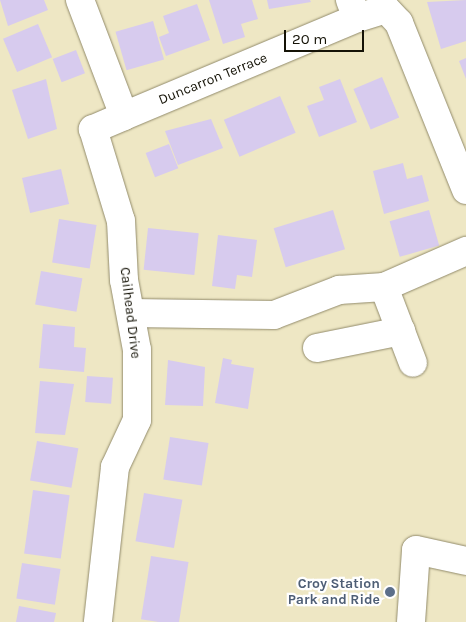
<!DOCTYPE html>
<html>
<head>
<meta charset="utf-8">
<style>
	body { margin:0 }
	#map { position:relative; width:466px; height:622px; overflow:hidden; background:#eee7c4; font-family:Karla,sans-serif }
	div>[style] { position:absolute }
	.building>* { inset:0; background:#d7cbee; transform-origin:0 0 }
	.roads { filter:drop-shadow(0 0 1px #928b6b) drop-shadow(0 0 1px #928b6b) }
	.minor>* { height:28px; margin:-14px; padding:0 14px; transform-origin:14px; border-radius:14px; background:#fff }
	.dots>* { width:14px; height:14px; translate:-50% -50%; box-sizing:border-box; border:2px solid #fff; border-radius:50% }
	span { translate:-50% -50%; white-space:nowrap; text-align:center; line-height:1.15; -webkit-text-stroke:4.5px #fff; paint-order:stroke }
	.street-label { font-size:14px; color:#151307 }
	.service-label { font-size:14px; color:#4e5e75; font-weight:700 }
	.right { translate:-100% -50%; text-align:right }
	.scale { position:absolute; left:284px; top:30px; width:80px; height:22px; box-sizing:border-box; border:2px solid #151307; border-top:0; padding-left:6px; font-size:15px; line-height:18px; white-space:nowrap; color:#151307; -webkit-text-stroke:4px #fff; paint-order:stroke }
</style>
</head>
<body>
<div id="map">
	<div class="building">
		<div style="clip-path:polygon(0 0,44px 0,48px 10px,8px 26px)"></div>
		<div style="clip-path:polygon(209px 0,252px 0,258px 19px,241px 24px,245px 37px,223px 44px)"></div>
		<div style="clip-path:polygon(267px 0,310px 0,311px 2px,269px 9px)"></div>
		<div style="clip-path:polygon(466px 0,466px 41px,441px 49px,427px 2px)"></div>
		<div style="clip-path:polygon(197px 4px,210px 40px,166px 56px,159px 37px,169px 33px,163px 16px)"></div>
		<div style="left:153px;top:21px;width:40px;height:39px;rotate:74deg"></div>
		<div style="left:38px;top:24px;width:36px;height:38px;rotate:67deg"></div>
		<div style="left:76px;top:50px;width:25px;height:25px;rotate:69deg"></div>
		<div style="clip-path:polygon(466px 58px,466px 79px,459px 61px)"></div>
		<div style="left:382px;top:77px;width:44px;height:31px;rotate:67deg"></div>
		<div style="clip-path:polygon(46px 79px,57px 129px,28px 139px,12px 90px)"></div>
		<div style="clip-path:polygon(340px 79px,357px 122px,319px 137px,307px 106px,324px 100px,319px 87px)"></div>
		<div style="left:280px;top:96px;width:40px;height:61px;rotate:67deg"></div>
		<div style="clip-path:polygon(211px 119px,223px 148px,178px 165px,165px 131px)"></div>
		<div style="left:169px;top:144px;width:26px;height:25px;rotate:69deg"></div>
		<div style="clip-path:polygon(403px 163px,407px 179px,422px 175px,429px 201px,384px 214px,373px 171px)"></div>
		<div style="left:61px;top:169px;width:36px;height:40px;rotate:77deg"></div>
		<div style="left:333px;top:210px;width:41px;height:62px;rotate:73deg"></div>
		<div style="left:429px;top:210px;width:37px;height:41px;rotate:74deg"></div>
		<div style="left:59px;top:219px;width:38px;height:44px;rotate:9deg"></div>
		<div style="left:148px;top:228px;width:51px;height:42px;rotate:6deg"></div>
		<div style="clip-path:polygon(218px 235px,257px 240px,252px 277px,237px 275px,235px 289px,212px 286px)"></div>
		<div style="left:41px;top:271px;width:42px;height:34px;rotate:10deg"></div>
		<div style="clip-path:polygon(43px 324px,75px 327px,74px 347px,86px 348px,84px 372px,39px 368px)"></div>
		<div style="clip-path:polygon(223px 358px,232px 360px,231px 364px,254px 368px,248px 409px,215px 403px)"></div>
		<div style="clip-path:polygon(168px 360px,205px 367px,203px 406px,165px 405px)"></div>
		<div style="left:87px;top:376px;width:26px;height:26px;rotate:4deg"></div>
		<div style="clip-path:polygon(40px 381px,74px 384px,65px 435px,35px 433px)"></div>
		<div style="left:170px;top:437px;width:39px;height:43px;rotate:9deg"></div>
		<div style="left:37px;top:441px;width:42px;height:40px;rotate:10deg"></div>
		<div style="left:33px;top:490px;width:37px;height:64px;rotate:8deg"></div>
		<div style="left:144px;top:493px;width:39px;height:49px;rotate:10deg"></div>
		<div style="left:151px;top:556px;width:38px;height:64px;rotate:9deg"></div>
		<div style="left:22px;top:563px;width:39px;height:36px;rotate:9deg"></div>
		<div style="clip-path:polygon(19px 606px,56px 613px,54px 622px,16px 622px)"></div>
	</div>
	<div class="roads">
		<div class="minor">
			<div style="left:80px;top:0;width:124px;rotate:69.2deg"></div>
			<div style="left:124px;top:116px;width:34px;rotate:157deg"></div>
			<div style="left:93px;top:129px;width:96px;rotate:73.1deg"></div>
			<div style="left:121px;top:221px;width:59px;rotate:87.1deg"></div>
			<div style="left:124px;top:280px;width:71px;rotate:79.5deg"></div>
			<div style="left:137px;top:350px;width:70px;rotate:90deg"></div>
			<div style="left:137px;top:420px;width:52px;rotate:115.1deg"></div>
			<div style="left:115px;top:467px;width:156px;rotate:96.3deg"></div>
			<div style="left:350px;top:0;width:19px;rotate:69deg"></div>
			<div style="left:357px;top:18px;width:30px;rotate:-17deg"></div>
			<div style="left:386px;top:9px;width:19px;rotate:47deg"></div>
			<div style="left:399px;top:23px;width:180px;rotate:68.1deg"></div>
			<div style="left:124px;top:116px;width:253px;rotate:-22.8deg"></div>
			<div style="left:384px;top:287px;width:81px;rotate:69.1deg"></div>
			<div style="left:131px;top:313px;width:143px;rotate:0.8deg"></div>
			<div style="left:274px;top:315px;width:70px;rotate:-21deg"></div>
			<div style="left:339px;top:290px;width:45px;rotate:-3.8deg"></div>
			<div style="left:384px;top:287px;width:90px;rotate:-23.7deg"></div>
			<div style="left:317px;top:348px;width:86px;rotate:-11.4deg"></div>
			<div style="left:411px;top:622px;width:72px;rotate:-86deg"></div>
			<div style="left:416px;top:550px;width:51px;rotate:12.4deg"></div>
		</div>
	</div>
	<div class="dots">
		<div style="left:390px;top:592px;background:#5c6f8a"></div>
	</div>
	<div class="street-label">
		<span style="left:213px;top:79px;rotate:-22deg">Duncarron Terrace</span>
		<span style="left:130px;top:313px;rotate:83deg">Cailhead Drive</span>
	</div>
	<div class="service-label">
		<span class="right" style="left:380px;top:592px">Croy Station<br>Park and Ride</span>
	</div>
	<div class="scale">20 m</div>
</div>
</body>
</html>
